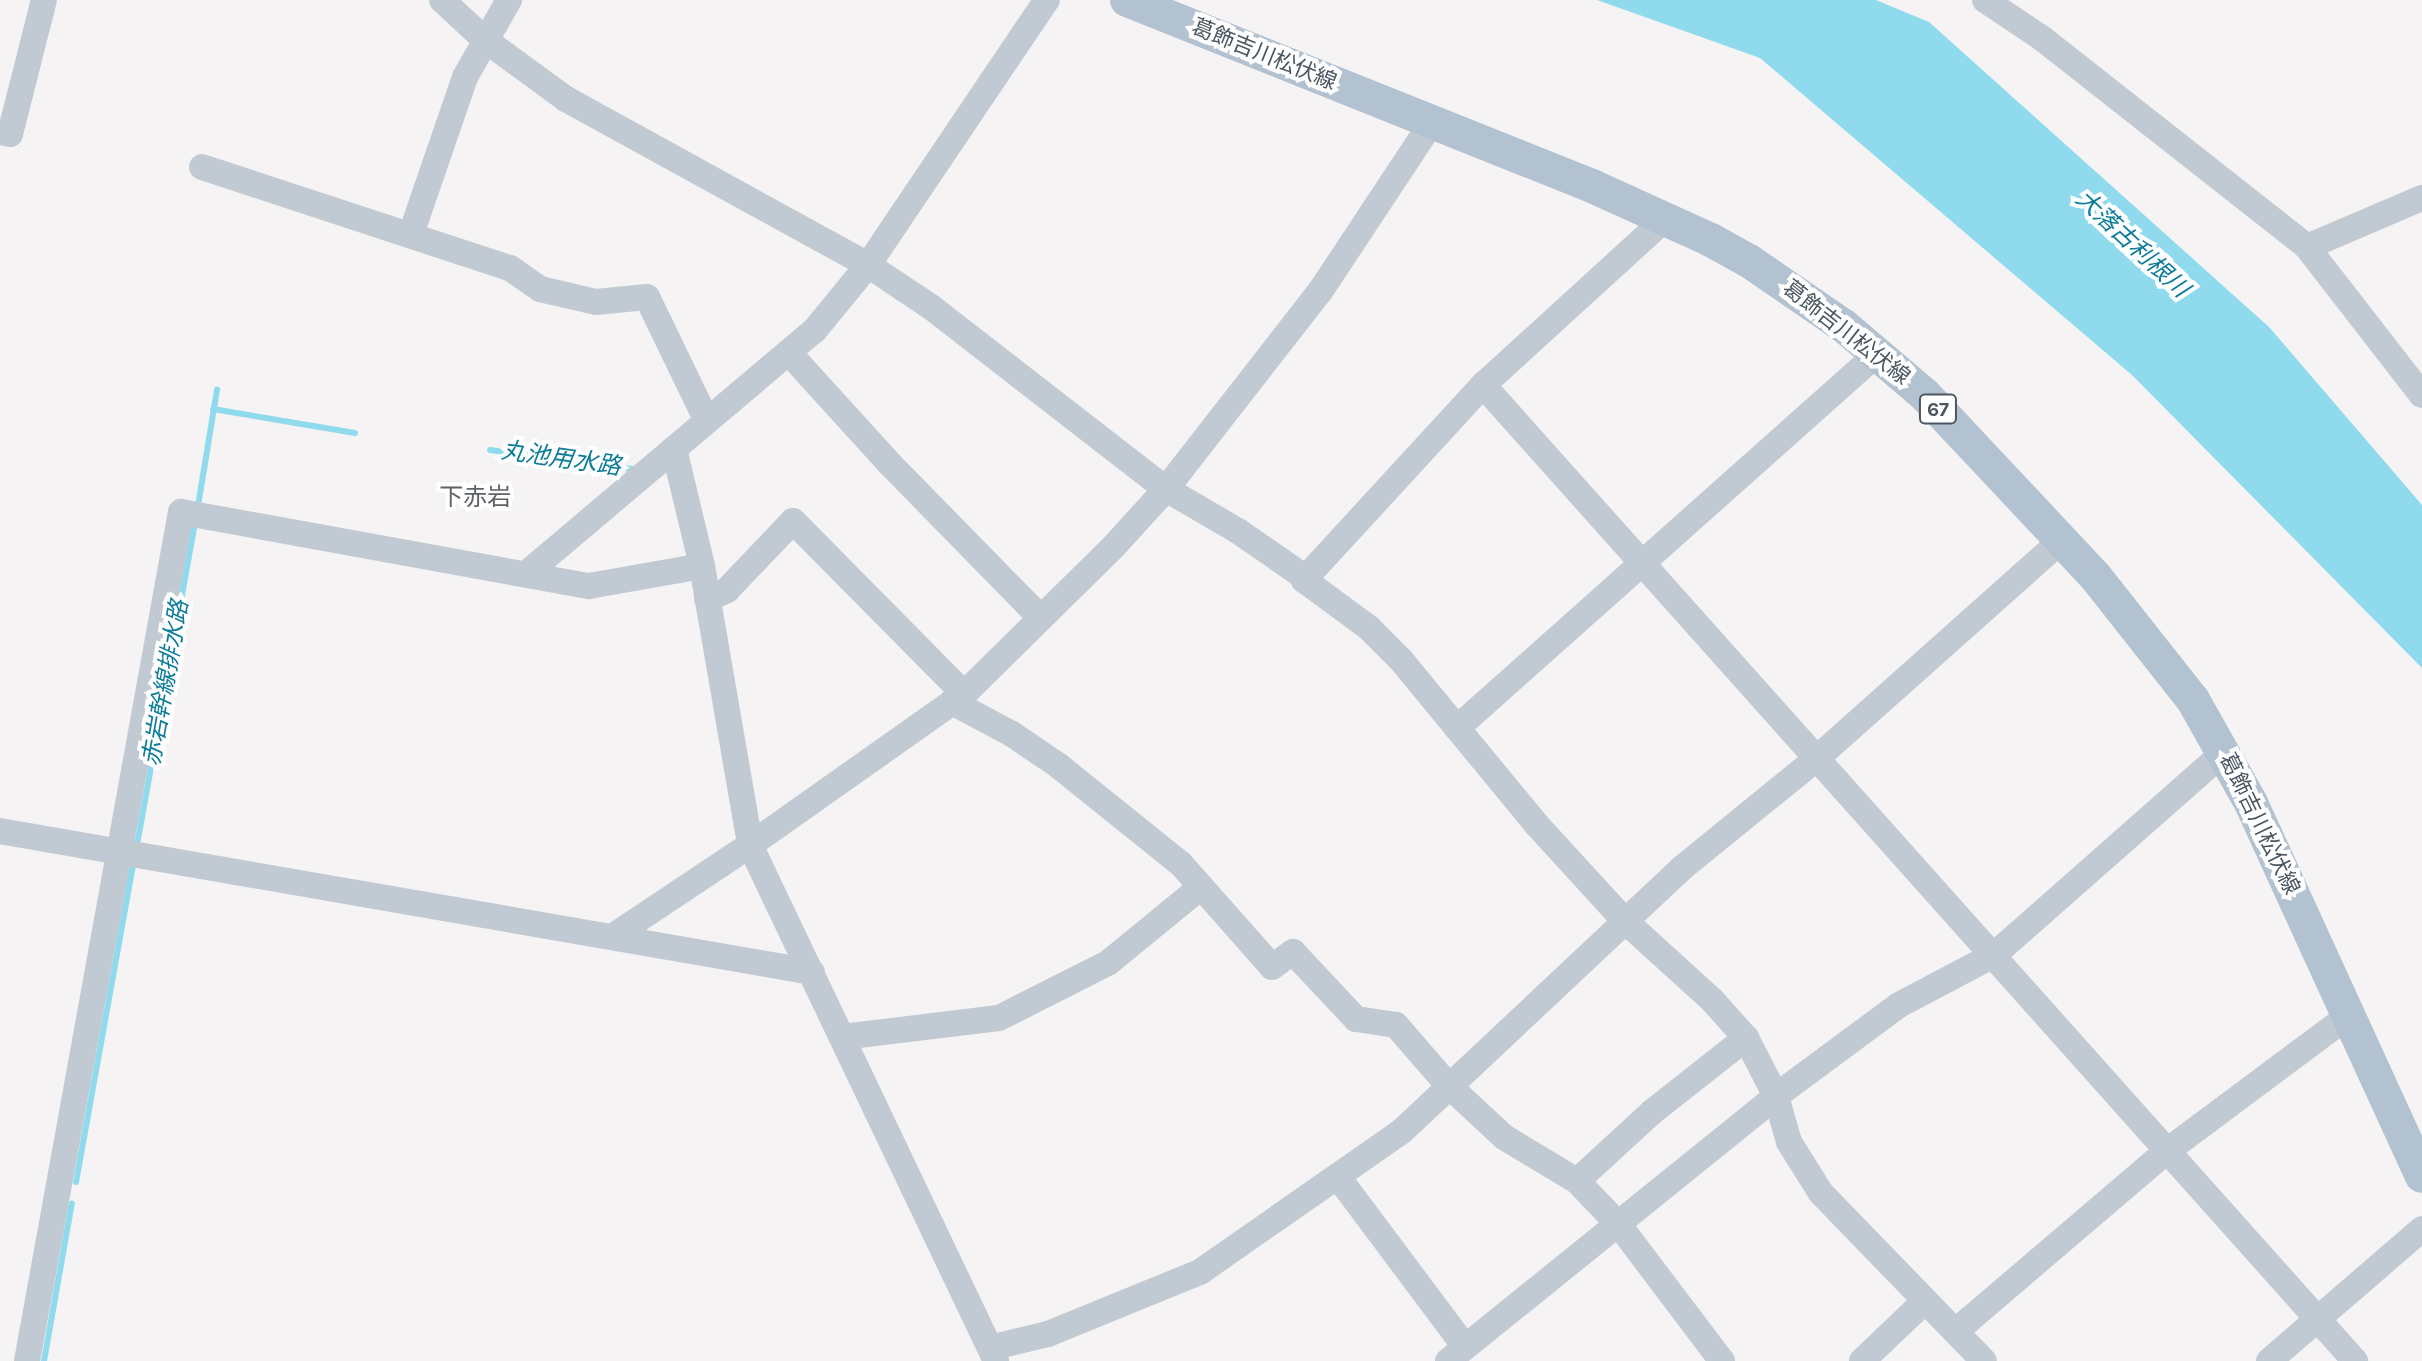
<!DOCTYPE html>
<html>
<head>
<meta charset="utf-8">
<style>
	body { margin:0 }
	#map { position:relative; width:2422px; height:1361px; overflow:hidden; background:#f5f3f3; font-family:Karla,"Noto Sans JP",sans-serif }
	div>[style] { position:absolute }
	.water>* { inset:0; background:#90daee }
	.stream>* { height:6px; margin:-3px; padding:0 3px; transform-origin:3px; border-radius:3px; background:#90daee }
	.minor>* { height:26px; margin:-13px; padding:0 13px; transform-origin:13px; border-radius:13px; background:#c1cad2 }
	.major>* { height:34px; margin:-17px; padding:0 17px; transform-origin:17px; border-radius:17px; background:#b3c2d1 }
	span { translate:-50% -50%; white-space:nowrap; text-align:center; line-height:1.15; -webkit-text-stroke:8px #fff; paint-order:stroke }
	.shield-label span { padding:2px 6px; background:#fff; border:2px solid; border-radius:6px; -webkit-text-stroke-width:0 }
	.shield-label { font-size:20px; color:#4a5661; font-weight:700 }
	.street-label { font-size:22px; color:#4a5661 }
	.water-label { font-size:24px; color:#0c7c9b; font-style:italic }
	.neighbourhood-label { font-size:24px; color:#5f6368 }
</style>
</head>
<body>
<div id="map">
	<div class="water">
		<div style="clip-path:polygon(1597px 0,1876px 0,1929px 22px,2269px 327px,2422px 505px,2422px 668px,2132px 375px,1760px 58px)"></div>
	</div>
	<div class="stream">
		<div style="left:213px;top:409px;width:144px;rotate:9.6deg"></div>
		<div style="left:490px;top:450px;width:144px;rotate:7.6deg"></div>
		<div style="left:198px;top:506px;width:118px;rotate:-80.7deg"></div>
		<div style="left:137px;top:845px;width:328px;rotate:-79.8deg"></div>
		<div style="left:76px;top:1182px;width:321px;rotate:-79.8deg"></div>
		<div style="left:44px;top:1361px;width:160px;rotate:-80deg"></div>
	</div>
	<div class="minor">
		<div style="left:442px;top:0;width:57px;rotate:42.9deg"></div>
		<div style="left:484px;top:39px;width:102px;rotate:36.2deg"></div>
		<div style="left:566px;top:99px;width:345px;rotate:28.8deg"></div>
		<div style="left:868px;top:265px;width:76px;rotate:33.7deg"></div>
		<div style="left:931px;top:307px;width:297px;rotate:37.8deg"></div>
		<div style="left:1166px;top:489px;width:83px;rotate:30.3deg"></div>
		<div style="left:1238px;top:531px;width:83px;rotate:34.7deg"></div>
		<div style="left:1985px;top:0;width:70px;rotate:33.9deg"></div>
		<div style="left:2043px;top:39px;width:336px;rotate:38.2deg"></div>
		<div style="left:2307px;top:247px;width:187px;rotate:52.2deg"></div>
		<div style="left:0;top:132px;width:10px;rotate:11deg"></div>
		<div style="left:10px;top:134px;width:138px;rotate:-75.8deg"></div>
		<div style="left:202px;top:167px;width:324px;rotate:18.2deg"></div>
		<div style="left:510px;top:268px;width:37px;rotate:35deg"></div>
		<div style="left:540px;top:289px;width:57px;rotate:13.1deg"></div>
		<div style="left:596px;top:302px;width:51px;rotate:-5.6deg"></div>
		<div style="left:647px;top:297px;width:136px;rotate:64.2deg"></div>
		<div style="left:1665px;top:219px;width:246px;rotate:137.6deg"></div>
		<div style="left:1483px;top:385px;width:265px;rotate:132.6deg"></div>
		<div style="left:1304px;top:580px;width:81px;rotate:36.4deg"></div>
		<div style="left:1369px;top:628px;width:45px;rotate:45deg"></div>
		<div style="left:1401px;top:660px;width:214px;rotate:50.5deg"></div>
		<div style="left:1537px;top:825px;width:130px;rotate:47.5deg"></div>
		<div style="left:1625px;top:921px;width:118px;rotate:42.2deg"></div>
		<div style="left:1712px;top:1000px;width:51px;rotate:48.2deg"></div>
		<div style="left:1746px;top:1038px;width:65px;rotate:62.7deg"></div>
		<div style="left:1776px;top:1096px;width:48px;rotate:74.2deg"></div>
		<div style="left:1789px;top:1142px;width:60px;rotate:57.9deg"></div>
		<div style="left:1821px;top:1193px;width:234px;rotate:45.9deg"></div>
		<div style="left:411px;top:234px;width:166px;rotate:-71deg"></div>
		<div style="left:465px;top:77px;width:89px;rotate:-60.3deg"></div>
		<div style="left:2307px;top:247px;width:125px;rotate:-23.1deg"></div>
		<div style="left:789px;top:353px;width:150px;rotate:47.7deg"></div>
		<div style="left:890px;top:464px;width:214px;rotate:45.6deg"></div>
		<div style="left:1483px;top:385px;width:1309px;rotate:48.22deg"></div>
		<div style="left:674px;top:449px;width:120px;rotate:76.5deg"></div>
		<div style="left:702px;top:566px;width:283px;rotate:80.2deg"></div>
		<div style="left:750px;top:845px;width:572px;rotate:64.51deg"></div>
		<div style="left:526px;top:574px;width:377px;rotate:-40.2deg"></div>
		<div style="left:814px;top:331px;width:85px;rotate:-50.7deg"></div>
		<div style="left:868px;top:265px;width:320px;rotate:-56deg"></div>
		<div style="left:707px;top:599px;width:22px;rotate:-24deg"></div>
		<div style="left:727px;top:590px;width:95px;rotate:-46.3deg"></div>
		<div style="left:793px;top:521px;width:243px;rotate:45.3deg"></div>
		<div style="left:952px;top:702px;width:68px;rotate:28.1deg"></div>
		<div style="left:1012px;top:734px;width:57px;rotate:34.2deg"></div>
		<div style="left:1059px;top:766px;width:156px;rotate:38.8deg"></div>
		<div style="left:1181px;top:864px;width:137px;rotate:48.5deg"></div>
		<div style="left:1272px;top:967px;width:26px;rotate:-36deg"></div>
		<div style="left:1293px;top:952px;width:92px;rotate:46.8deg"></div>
		<div style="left:1356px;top:1019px;width:40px;rotate:8.5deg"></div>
		<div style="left:1396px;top:1025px;width:79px;rotate:49.1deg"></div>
		<div style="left:1448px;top:1085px;width:76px;rotate:42.9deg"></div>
		<div style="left:1504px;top:1137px;width:85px;rotate:31.1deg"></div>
		<div style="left:1577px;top:1181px;width:61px;rotate:46.3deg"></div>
		<div style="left:1619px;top:1225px;width:171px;rotate:52.9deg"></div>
		<div style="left:1457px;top:728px;width:564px;rotate:-41.69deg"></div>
		<div style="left:0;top:831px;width:824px;rotate:9.85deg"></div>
		<div style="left:612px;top:937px;width:166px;rotate:-33.7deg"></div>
		<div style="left:750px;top:845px;width:262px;rotate:-35.2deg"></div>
		<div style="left:964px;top:694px;width:212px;rotate:-44.6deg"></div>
		<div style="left:1115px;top:545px;width:76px;rotate:-47.7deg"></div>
		<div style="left:1166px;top:489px;width:252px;rotate:-52.1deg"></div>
		<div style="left:1321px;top:290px;width:201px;rotate:-56.5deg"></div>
		<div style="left:842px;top:1037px;width:158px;rotate:-6.9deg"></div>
		<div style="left:999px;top:1018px;width:122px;rotate:-26.8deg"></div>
		<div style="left:1108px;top:963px;width:120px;rotate:-39.3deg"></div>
		<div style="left:1338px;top:1177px;width:212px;rotate:53.2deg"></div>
		<div style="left:1577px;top:1181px;width:102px;rotate:-42.6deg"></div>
		<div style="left:1652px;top:1112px;width:120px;rotate:-38.2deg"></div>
		<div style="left:1956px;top:1331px;width:277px;rotate:-40.5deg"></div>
		<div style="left:2167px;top:1151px;width:224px;rotate:-36.7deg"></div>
		<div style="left:990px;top:1348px;width:60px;rotate:-13.6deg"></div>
		<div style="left:1048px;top:1334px;width:164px;rotate:-22.2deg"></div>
		<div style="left:1200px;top:1272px;width:246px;rotate:-34.9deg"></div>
		<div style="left:1402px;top:1131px;width:384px;rotate:-43.2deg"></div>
		<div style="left:1682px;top:868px;width:173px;rotate:-39.1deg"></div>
		<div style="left:1816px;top:759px;width:329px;rotate:-41.7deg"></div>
		<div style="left:27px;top:1361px;width:863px;rotate:-79.72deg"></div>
		<div style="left:181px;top:512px;width:415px;rotate:10.3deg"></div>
		<div style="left:589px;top:586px;width:115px;rotate:-10deg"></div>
		<div style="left:1448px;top:1361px;width:422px;rotate:-38.9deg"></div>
		<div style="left:1776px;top:1096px;width:153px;rotate:-36.5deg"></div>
		<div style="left:1899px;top:1005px;width:107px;rotate:-27.8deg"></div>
		<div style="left:1994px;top:955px;width:307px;rotate:-41.4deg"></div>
		<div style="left:1862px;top:1361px;width:87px;rotate:-43.6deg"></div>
		<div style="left:2269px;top:1361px;width:202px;rotate:-40.8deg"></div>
	</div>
	<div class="major">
		<div style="left:1127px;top:0;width:501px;rotate:21.8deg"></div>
		<div style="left:1592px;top:186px;width:131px;rotate:24.4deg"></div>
		<div style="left:1711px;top:240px;width:43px;rotate:28.9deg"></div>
		<div style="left:1749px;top:261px;width:115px;rotate:34.4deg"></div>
		<div style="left:1844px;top:326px;width:106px;rotate:40.4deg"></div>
		<div style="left:1925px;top:395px;width:248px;rotate:46.8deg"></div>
		<div style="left:2095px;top:576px;width:158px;rotate:51.7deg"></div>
		<div style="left:2193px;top:700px;width:118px;rotate:60.6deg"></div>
		<div style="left:2251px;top:803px;width:410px;rotate:65.4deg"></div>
	</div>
	<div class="shield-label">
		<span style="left:1938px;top:409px">67</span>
	</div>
	<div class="street-label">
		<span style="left:1264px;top:55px;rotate:22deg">葛飾吉川松伏線</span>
		<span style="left:1846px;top:333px;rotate:38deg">葛飾吉川松伏線</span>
		<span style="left:2259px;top:824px;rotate:64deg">葛飾吉川松伏線</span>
	</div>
	<div class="water-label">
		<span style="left:2132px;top:244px;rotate:43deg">大落古利根川</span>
		<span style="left:561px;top:459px;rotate:8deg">丸池用水路</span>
		<span style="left:166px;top:683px;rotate:-80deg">赤岩幹線排水路</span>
	</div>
	<div class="neighbourhood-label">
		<span style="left:475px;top:498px">下赤岩</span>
	</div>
</div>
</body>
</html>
